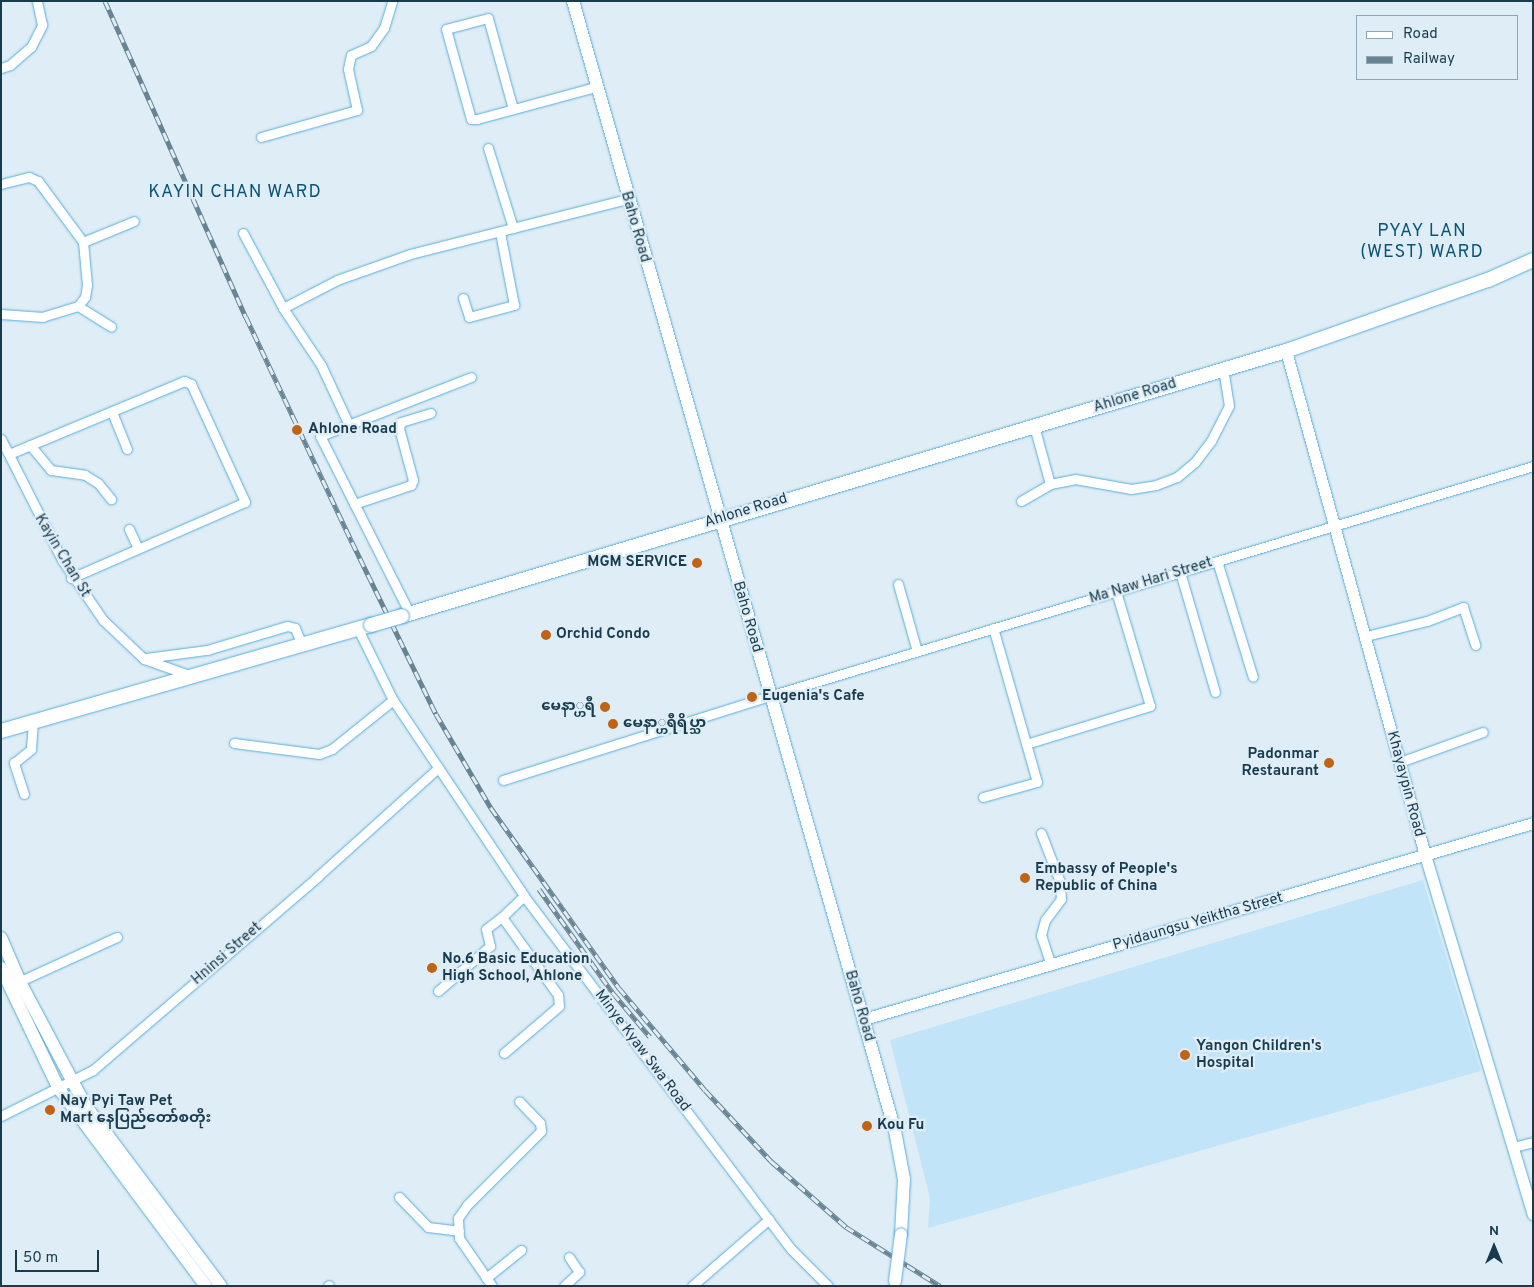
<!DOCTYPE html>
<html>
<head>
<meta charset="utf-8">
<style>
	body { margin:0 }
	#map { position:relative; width:1534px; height:1287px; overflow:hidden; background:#deedf6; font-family:Overpass,"Noto Sans Myanmar",sans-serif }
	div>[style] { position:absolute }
	.built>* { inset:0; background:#c1e4f8 }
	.roads { filter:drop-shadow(0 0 1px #58add9) drop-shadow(0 0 1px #58add9) }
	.minor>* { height:9px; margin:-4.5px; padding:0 4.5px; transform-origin:4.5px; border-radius:4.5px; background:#fff }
	.tertiary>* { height:11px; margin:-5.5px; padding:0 5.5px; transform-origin:5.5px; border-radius:5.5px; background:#fff }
	.secondary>* { height:12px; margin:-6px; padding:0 6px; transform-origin:6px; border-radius:6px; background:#fff }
	.primary>* { height:14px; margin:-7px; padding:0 7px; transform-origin:7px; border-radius:7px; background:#fff }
	.rail>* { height:5px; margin-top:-2.5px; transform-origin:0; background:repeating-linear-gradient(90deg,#deedf6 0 9px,#688392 0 18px); box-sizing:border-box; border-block:1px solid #688392 }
	.bridges { filter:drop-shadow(0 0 1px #58add9) drop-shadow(0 0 1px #58add9) }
	.secondary-bridge>* { height:12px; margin:-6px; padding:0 6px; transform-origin:6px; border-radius:6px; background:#fff }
	.primary-bridge>* { height:14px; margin:-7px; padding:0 7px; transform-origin:7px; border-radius:7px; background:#fff }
	.dots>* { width:14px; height:14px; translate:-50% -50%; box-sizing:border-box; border:2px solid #deedf6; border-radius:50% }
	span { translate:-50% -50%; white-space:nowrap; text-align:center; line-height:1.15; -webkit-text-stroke:4.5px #deedf6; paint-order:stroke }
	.street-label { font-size:15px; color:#183c4e }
	.poi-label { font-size:15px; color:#183c4e; font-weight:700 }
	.left { translate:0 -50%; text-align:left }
	.right { translate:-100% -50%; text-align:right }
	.quarter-label { font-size:18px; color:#095473; letter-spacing:1px }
	.frame { position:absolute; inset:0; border:2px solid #183c4e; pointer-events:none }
	.legend { position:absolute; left:1356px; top:15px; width:162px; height:65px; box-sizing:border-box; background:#deedf6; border:1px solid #8fa6b3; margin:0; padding:6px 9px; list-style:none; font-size:15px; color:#183c4e }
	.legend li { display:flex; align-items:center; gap:10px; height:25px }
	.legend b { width:25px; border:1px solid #8fa6b3 }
	.north { position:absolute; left:1469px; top:1222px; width:50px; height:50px; -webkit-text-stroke:4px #deedf6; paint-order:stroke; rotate:0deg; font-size:14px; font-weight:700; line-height:20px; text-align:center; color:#183c4e }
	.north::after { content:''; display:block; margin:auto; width:18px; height:22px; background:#183c4e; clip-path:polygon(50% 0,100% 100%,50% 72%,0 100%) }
	.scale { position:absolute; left:15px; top:1250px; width:84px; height:22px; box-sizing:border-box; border:2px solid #183c4e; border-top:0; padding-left:6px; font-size:15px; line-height:18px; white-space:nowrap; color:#183c4e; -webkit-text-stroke:4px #deedf6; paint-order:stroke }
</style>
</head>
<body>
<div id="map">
	<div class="built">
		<div style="clip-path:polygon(1423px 880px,1481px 1071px,928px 1228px,930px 1198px,890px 1040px)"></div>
	</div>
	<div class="roads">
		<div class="minor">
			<div style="left:1px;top:68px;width:9px;rotate:-18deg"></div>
			<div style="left:10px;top:65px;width:28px;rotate:-41deg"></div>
			<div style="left:31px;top:47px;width:25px;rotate:-63deg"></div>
			<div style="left:42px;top:25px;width:25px;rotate:-102deg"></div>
			<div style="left:513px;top:109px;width:94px;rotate:-105.4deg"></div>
			<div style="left:488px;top:18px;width:43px;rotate:165.3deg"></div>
			<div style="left:446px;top:29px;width:93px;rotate:74.5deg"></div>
			<div style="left:471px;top:119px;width:6px"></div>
			<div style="left:477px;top:119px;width:123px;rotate:-15.1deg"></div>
			<div style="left:261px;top:137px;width:100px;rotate:-15.7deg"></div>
			<div style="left:357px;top:110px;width:42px;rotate:-102.4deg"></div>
			<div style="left:348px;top:69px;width:14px;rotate:-78deg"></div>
			<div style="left:351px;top:55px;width:22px;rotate:-24deg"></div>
			<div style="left:371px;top:46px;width:22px;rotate:-54deg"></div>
			<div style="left:384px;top:28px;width:28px;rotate:-73deg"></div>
			<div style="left:488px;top:148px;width:84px;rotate:72.6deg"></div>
			<div style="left:1px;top:184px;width:29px;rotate:-14deg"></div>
			<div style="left:29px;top:177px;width:10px;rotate:24deg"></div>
			<div style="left:38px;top:181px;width:76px;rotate:53.6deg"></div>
			<div style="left:83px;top:242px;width:43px;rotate:84.7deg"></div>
			<div style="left:87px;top:285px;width:12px;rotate:99deg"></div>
			<div style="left:85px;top:297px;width:11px;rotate:128deg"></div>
			<div style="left:78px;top:306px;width:37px;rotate:163deg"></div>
			<div style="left:43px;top:317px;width:42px;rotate:-175.9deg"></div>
			<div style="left:243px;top:233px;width:85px;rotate:61.9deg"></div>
			<div style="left:283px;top:308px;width:69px;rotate:56.3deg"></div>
			<div style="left:321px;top:365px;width:66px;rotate:65deg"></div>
			<div style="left:83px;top:242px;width:55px;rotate:-22.4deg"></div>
			<div style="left:463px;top:298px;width:20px;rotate:72deg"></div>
			<div style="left:469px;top:317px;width:47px;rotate:-14.9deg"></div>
			<div style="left:514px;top:305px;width:74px;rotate:-100.9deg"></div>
			<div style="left:78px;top:306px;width:39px;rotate:32deg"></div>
			<div style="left:283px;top:308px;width:61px;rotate:-27.4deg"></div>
			<div style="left:337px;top:280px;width:77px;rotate:-19.6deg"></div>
			<div style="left:410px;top:254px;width:224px;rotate:-14.2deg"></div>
			<div style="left:112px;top:412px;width:40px;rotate:68deg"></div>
			<div style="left:1034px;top:426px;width:60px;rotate:74.6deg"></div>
			<div style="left:1px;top:439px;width:136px;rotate:63.2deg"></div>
			<div style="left:62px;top:560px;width:73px;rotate:55.7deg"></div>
			<div style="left:103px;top:620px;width:57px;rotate:43.6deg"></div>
			<div style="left:144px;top:659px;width:51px;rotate:19.5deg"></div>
			<div style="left:30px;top:445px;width:33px;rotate:50deg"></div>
			<div style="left:51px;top:470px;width:34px;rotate:8deg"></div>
			<div style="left:85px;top:475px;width:15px;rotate:32deg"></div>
			<div style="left:98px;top:483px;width:21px;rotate:51deg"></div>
			<div style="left:9px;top:454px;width:190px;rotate:-22.6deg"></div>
			<div style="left:184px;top:381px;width:8px;rotate:23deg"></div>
			<div style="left:191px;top:384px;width:130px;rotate:65.4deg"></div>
			<div style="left:245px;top:502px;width:190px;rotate:156.4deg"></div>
			<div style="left:1021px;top:501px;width:34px;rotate:-30deg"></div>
			<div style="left:1050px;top:484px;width:25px;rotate:-11deg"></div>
			<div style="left:1075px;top:479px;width:57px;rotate:10.1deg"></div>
			<div style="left:1131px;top:489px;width:25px;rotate:-9deg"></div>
			<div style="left:1156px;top:485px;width:22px;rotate:-21deg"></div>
			<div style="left:1177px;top:477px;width:23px;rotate:-40deg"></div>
			<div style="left:1195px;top:462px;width:26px;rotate:-53deg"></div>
			<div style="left:1211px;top:441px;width:39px;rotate:-63deg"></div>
			<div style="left:1229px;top:406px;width:36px;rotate:-99deg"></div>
			<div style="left:354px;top:504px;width:60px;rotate:-18.4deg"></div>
			<div style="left:411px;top:485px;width:5px;rotate:-68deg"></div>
			<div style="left:413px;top:480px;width:54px;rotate:-105.1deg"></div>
			<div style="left:399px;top:428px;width:6px;rotate:-72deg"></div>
			<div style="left:401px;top:422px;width:31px;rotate:-17deg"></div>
			<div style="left:129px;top:529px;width:21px;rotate:65deg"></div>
			<div style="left:1217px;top:561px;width:121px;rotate:72.8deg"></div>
			<div style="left:1180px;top:572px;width:125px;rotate:73.7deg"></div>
			<div style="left:898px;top:584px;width:70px;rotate:74.2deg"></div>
			<div style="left:410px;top:614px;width:199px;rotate:-116.8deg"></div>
			<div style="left:320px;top:436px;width:162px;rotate:-21.3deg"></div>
			<div style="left:358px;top:629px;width:79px;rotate:63.8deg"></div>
			<div style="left:393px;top:700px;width:236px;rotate:56.2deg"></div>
			<div style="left:524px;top:896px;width:443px;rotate:52.9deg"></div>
			<div style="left:791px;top:1249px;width:52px;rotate:45deg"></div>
			<div style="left:1366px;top:636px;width:63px;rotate:-13.8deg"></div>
			<div style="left:1427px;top:621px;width:39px;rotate:-21deg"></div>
			<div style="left:1463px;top:607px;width:40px;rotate:72deg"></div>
			<div style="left:146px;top:658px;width:62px;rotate:-7.5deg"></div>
			<div style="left:207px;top:650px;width:84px;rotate:-16.7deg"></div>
			<div style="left:287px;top:626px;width:8px;rotate:14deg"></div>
			<div style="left:295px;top:628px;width:18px;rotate:68deg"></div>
			<div style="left:234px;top:743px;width:86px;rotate:7.4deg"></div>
			<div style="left:319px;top:754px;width:14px;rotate:-21deg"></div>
			<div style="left:332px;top:749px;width:78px;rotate:-38.8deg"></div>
			<div style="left:1026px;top:744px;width:130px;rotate:-17deg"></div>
			<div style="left:1150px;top:706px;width:120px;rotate:-106.5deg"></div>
			<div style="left:1400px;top:762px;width:88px;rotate:-19.9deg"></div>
			<div style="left:503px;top:780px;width:279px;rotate:-17.5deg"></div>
			<div style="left:769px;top:696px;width:798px;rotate:-16.75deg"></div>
			<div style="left:24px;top:794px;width:33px;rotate:-108deg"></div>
			<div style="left:14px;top:763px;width:22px;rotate:-39deg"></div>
			<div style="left:31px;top:749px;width:27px;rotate:-86deg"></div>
			<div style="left:983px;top:797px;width:56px;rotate:-15.5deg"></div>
			<div style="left:1037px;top:782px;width:160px;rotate:-105.9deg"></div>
			<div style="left:1041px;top:833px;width:53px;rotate:68.8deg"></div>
			<div style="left:1060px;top:882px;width:17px;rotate:87deg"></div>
			<div style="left:1061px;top:899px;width:26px;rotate:127deg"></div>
			<div style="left:1045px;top:920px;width:16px;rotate:105deg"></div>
			<div style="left:1041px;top:935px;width:32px;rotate:72deg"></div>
			<div style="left:16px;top:983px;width:111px;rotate:-24.5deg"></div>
			<div style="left:438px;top:991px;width:69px;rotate:-40.9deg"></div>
			<div style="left:490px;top:946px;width:17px;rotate:-103deg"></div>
			<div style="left:486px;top:929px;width:20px;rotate:-37deg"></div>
			<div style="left:504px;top:1053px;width:72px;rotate:-40.5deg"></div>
			<div style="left:559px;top:1006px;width:11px;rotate:-95deg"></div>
			<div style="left:558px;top:995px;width:96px;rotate:-125.7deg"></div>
			<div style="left:502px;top:917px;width:30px;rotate:-44deg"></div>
			<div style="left:1px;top:1116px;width:103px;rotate:-26.6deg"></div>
			<div style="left:93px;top:1070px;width:296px;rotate:-40.7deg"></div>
			<div style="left:317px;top:877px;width:161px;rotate:-42deg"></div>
			<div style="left:1513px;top:1147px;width:21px;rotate:-14deg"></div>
			<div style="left:399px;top:1197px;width:42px;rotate:46deg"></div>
			<div style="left:428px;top:1227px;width:31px;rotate:7deg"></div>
			<div style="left:486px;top:1278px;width:45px;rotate:-38.7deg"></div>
			<div style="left:328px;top:1286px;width:1px;rotate:-45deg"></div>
			<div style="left:492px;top:1286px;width:58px;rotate:-124.5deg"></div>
			<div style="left:459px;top:1238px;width:20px;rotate:-93deg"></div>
			<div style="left:458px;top:1218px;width:16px;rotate:-55deg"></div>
			<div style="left:467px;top:1205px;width:105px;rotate:-45deg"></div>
			<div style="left:541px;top:1131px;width:8px;rotate:-97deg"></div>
			<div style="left:540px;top:1123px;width:30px;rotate:-134deg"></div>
			<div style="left:564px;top:1286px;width:21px;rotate:-43deg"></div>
			<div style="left:579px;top:1272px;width:18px;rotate:-124deg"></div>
			<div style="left:692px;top:1286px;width:102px;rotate:-41deg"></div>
		</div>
		<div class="tertiary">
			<div style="left:1286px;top:351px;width:523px;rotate:74.58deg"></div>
			<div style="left:1425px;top:855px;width:375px;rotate:73.3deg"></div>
			<div style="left:864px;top:1019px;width:697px;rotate:-16.33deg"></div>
		</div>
		<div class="secondary">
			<div style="left:573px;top:1px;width:1175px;rotate:74.09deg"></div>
			<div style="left:895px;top:1131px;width:49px;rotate:79.4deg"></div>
			<div style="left:904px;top:1179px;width:55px;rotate:93.1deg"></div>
			<div style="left:1px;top:938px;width:48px;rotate:66.6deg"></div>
			<div style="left:20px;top:982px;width:139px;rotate:62.1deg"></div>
			<div style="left:85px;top:1105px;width:226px;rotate:53.1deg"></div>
			<div style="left:1px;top:968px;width:134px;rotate:64.4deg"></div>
			<div style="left:59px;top:1089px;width:246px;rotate:53.3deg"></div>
		</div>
		<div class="primary">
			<div style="left:402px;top:616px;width:923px;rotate:-16.69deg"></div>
			<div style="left:1286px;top:351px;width:214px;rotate:-19.4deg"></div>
			<div style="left:1488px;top:280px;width:49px;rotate:-24deg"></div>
			<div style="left:1px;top:731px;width:385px;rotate:-16deg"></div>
		</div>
	</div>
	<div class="rail">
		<div style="left:105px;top:1px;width:346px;rotate:66deg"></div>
		<div style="left:246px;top:317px;width:249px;rotate:64.8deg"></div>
		<div style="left:352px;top:542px;width:191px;rotate:64deg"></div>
		<div style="left:436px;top:714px;width:109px;rotate:59.7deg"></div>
		<div style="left:491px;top:808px;width:221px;rotate:54.6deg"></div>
		<div style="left:619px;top:988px;width:133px;rotate:49.9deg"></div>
		<div style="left:705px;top:1090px;width:97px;rotate:47.1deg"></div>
		<div style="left:771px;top:1161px;width:100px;rotate:41.3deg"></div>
		<div style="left:846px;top:1227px;width:111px;rotate:32.1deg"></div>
		<div style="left:539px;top:889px;width:128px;rotate:54.6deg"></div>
		<div style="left:613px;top:993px;width:57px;rotate:49.9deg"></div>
	</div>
	<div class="bridges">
		<div class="secondary-bridge">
			<div style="left:895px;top:1281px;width:47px;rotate:-82.7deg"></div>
		</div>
		<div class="primary-bridge">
			<div style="left:371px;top:625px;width:32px;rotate:-16deg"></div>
		</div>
	</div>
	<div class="dots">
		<div style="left:297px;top:430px;background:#c06315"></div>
		<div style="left:697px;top:563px;background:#c06315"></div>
		<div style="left:546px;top:635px;background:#c06315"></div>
		<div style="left:752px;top:697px;background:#c06315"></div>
		<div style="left:605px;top:707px;background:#c06315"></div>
		<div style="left:613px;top:724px;background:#c06315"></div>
		<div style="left:1329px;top:763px;background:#c06315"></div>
		<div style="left:1025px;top:878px;background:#c06315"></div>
		<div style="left:432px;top:968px;background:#c06315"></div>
		<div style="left:1185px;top:1055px;background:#c06315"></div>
		<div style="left:50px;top:1110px;background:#c06315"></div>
		<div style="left:867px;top:1126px;background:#c06315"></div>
	</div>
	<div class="street-label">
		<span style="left:635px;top:227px;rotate:74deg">Baho Road</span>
		<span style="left:1135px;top:396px;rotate:-17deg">Ahlone Road</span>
		<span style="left:746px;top:511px;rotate:-17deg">Ahlone Road</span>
		<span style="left:62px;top:556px;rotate:59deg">Kayin Chan St</span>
		<span style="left:1151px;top:581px;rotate:-17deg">Ma Naw Hari Street</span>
		<span style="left:747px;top:617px;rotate:74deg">Baho Road</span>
		<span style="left:1405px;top:784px;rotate:75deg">Khayaypin Road</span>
		<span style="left:1198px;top:922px;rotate:-16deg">Pyidaungsu Yeiktha Street</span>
		<span style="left:227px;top:954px;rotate:-41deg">Hninsi Street</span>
		<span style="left:859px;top:1006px;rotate:74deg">Baho Road</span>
		<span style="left:642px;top:1051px;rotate:53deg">Minye Kyaw Swa Road</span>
	</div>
	<div class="poi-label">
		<span class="left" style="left:308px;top:430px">Ahlone Road</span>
		<span class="right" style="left:687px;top:563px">MGM SERVICE</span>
		<span class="left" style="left:556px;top:635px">Orchid Condo</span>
		<span class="left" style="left:762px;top:697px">Eugenia's Cafe</span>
		<span class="right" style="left:595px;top:707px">မေနာ္ဟရီ</span>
		<span class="left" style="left:623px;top:724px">မေနာ္ဟရီရိပ္သာ</span>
		<span class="right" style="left:1319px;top:763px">Padonmar<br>Restaurant</span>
		<span class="left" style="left:1035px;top:878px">Embassy of People's<br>Republic of China</span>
		<span class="left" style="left:442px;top:968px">No.6 Basic Education<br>High School, Ahlone</span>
		<span class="left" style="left:1196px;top:1055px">Yangon Children's<br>Hospital</span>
		<span class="left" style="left:60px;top:1110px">Nay Pyi Taw Pet<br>Mart နေပြည်တော်စတိုး</span>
		<span class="left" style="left:877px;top:1126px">Kou Fu</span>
	</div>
	<div class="quarter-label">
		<span style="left:235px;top:193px">KAYIN CHAN WARD</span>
		<span style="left:1422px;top:243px">PYAY LAN<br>(WEST) WARD</span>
	</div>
	<div class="frame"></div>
	<ul class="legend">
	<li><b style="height:6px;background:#fff"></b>Road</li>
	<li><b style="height:6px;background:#688392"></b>Railway</li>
	</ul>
	<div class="north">N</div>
	<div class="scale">50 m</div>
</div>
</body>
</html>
